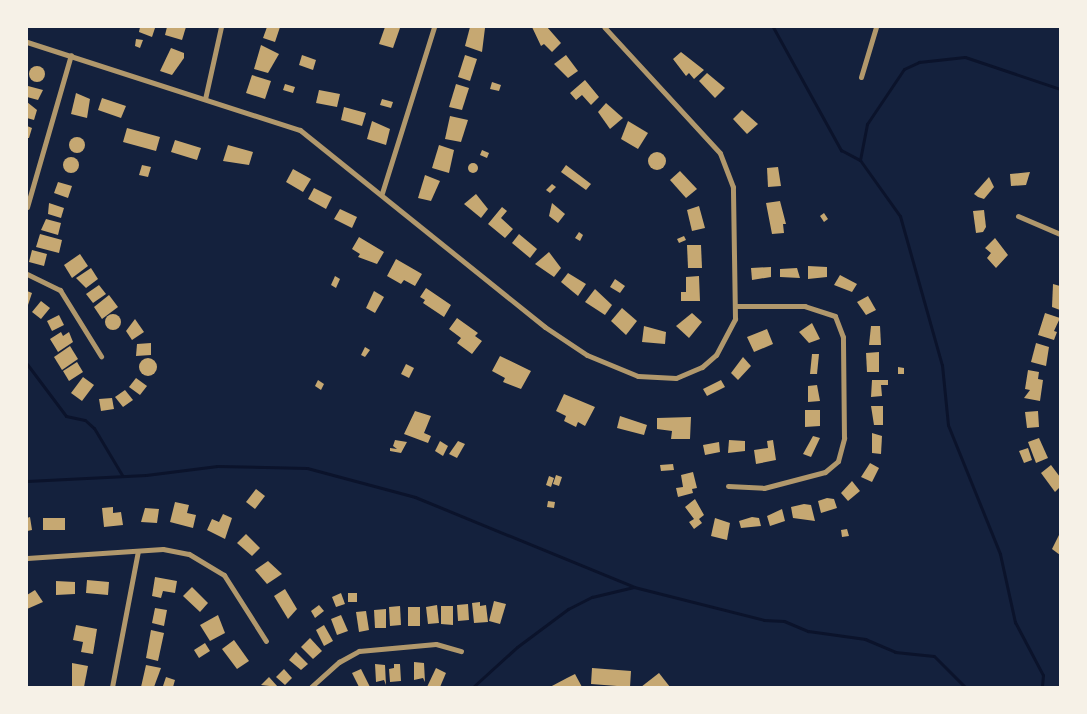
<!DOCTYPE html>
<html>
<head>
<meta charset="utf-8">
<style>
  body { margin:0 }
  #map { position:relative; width:1087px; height:714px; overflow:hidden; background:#14213d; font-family:"Libre Baskerville",serif }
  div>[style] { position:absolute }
  .stream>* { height:3px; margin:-1.5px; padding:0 1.5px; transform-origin:1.5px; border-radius:1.5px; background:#0b132b }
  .building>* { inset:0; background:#c6a872 }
  .round { border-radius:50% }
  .minor>* { height:5px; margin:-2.5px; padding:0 2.5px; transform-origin:2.5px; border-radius:2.5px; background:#b1986c }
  span { translate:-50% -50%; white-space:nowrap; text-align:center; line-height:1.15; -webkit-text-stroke:6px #f6f1e7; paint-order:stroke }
  .frame { position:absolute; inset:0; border:28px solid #f6f1e7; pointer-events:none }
</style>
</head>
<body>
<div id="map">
  <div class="stream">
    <i style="left:773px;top:27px;width:141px;rotate:61.1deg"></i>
    <i style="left:841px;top:150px;width:21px;rotate:28deg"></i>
    <i style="left:860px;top:160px;width:69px;rotate:54.5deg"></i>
    <i style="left:900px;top:216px;width:155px;rotate:74.3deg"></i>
    <i style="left:942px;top:365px;width:60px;rotate:84.3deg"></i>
    <i style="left:948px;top:425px;width:139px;rotate:68deg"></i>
    <i style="left:1000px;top:554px;width:70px;rotate:77.6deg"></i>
    <i style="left:1015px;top:622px;width:60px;rotate:62.2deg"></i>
    <i style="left:1043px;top:675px;width:12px;rotate:95deg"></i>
    <i style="left:860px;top:160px;width:37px;rotate:-79deg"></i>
    <i style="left:867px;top:124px;width:66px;rotate:-56.1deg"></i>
    <i style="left:904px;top:69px;width:17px;rotate:-25deg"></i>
    <i style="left:919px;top:62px;width:46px;rotate:-6.2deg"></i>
    <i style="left:965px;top:57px;width:100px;rotate:18.6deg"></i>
    <i style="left:27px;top:364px;width:65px;rotate:53.1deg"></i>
    <i style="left:66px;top:416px;width:19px;rotate:12deg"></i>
    <i style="left:85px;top:420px;width:12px;rotate:42deg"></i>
    <i style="left:94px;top:428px;width:55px;rotate:59.2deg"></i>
    <i style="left:27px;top:481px;width:119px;rotate:-2.9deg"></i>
    <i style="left:146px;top:475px;width:72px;rotate:-7.2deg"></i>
    <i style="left:217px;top:466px;width:90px;rotate:1.3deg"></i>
    <i style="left:307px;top:468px;width:112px;rotate:15deg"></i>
    <i style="left:415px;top:497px;width:237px;rotate:22.3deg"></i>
    <i style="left:473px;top:687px;width:59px;rotate:-42.3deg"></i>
    <i style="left:517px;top:647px;width:64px;rotate:-36.7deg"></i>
    <i style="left:568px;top:609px;width:27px;rotate:-27deg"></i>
    <i style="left:592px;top:597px;width:43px;rotate:-13.4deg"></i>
    <i style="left:634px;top:587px;width:134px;rotate:14.2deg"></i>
    <i style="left:764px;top:620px;width:20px;rotate:3deg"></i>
    <i style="left:784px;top:621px;width:26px;rotate:23deg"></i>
    <i style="left:808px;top:631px;width:58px;rotate:8deg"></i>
    <i style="left:865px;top:639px;width:33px;rotate:23deg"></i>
    <i style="left:895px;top:652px;width:39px;rotate:6deg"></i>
    <i style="left:934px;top:656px;width:44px;rotate:45deg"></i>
  </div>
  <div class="building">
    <i style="clip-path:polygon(140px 27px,155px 28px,152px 37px,139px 32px)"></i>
    <i style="clip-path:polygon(167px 27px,186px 27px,182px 40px,165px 35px)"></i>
    <i style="clip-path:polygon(267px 27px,280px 27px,275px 42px,263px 38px)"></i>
    <i style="clip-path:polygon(385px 27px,400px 28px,393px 48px,379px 44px)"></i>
    <i style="clip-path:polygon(470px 27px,485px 28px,482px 52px,465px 46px)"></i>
    <i style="clip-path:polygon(532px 27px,547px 27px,561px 43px,552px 52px,544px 44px,541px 46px)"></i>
    <i style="clip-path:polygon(136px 39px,143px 40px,140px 48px,135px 46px)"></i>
    <i style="clip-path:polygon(261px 45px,279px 54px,268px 73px,254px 69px)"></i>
    <i style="clip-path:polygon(171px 48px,184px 53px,184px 58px,172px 75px,160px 71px)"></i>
    <i style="clip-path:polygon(681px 52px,704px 70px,694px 79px,689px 73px,686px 76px,673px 59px)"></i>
    <i style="clip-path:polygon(302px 55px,316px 60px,313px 70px,299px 65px)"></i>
    <i style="clip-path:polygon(465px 55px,477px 59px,470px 81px,458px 77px)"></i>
    <i style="clip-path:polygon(566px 55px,578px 71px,568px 78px,554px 64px)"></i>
    <i class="round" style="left:29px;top:66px;width:16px;height:16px"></i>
    <i style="clip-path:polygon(707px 73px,725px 88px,715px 98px,699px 81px)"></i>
    <i style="clip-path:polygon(252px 75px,271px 81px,265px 99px,246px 93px)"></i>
    <i style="clip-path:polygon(585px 80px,599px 97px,591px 105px,582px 95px,576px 100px,570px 93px)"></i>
    <i style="clip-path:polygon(492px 82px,501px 85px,499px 91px,490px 89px)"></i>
    <i style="clip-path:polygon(285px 84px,295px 87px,293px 93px,283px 90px)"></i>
    <i style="clip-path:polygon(456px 84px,469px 88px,462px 110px,449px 107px)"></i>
    <i style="clip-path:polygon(28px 86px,43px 90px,38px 100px,27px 97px)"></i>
    <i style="clip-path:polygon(319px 90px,340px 94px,337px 107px,316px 103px)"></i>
    <i style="clip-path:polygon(76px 93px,90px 99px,87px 118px,71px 114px)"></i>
    <i style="clip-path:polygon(102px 98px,126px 106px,121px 118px,98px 110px)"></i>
    <i style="clip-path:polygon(382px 99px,393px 102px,391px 108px,380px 105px)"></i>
    <i style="clip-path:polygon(27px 102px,37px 110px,34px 120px,27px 118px)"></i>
    <i style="clip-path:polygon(606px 103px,623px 118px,610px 129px,598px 112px)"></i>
    <i style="clip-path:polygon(344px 107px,366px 113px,362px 126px,341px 120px)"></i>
    <i style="clip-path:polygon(742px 110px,758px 124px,747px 134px,733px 119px)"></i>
    <i style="clip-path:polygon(450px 116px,468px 120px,461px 142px,445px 139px)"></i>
    <i style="clip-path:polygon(372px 121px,390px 129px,386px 145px,367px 139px)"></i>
    <i style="clip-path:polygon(628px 121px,648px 133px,638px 149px,621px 139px)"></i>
    <i style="clip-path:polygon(27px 126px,32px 128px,29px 138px,27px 138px)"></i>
    <i style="clip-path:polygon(127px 128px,160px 137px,156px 151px,123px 142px)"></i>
    <i class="round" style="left:69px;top:137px;width:16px;height:16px"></i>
    <i style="clip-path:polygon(175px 140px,201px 148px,197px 160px,171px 152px)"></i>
    <i style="clip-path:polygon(228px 145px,253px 152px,249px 165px,223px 161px)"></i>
    <i style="clip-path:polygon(439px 145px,454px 150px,449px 173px,432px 168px)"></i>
    <i style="clip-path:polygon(482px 150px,489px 153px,487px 158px,480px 155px)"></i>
    <i class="round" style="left:648px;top:152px;width:18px;height:18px"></i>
    <i class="round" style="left:63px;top:157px;width:16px;height:16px"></i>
    <i class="round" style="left:468px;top:163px;width:10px;height:10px"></i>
    <i style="clip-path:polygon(142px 165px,151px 167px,148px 177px,139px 175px)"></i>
    <i style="clip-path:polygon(566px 165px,591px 184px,586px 190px,561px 172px)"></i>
    <i style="clip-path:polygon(778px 167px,781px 186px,768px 187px,767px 168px)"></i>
    <i style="clip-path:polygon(293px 169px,311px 179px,303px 192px,286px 182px)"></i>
    <i style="clip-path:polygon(680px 171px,697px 189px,686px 198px,670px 180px)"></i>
    <i style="clip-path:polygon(1030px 172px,1026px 185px,1011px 186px,1010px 174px)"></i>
    <i style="clip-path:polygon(425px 175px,440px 181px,431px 201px,418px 198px)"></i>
    <i style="clip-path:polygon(989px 177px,994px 187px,984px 199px,978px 197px,974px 194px)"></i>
    <i style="clip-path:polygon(58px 182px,72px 186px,68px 198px,54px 193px)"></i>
    <i style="clip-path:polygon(552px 184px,556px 187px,550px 193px,546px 190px)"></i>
    <i style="clip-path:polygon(314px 188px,332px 197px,326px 209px,308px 199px)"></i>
    <i style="clip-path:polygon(476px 194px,488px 209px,481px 218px,464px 204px)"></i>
    <i style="clip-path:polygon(780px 201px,786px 224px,783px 224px,784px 233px,772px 234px,766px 203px)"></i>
    <i style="clip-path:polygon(49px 203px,64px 208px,61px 218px,48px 214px)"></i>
    <i style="clip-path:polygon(552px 203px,565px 214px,558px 223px,549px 216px)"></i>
    <i style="clip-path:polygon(699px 206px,705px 228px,692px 231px,687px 210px)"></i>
    <i style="clip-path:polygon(502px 207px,507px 211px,501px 218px,513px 229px,505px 238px,488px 224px)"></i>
    <i style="clip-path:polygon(340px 209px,357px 217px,352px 228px,334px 219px)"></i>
    <i style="clip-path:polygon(984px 210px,986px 227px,983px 232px,976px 233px,973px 211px)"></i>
    <i style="clip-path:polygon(824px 213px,828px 219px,824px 222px,820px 216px)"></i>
    <i style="clip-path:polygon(46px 219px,61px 223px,58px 235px,41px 230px)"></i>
    <i style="clip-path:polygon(579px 232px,583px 235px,580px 241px,575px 238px)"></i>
    <i style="clip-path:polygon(40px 234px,62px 240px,59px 253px,36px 247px)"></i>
    <i style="clip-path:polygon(519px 234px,537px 249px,530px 258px,512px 243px)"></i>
    <i style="clip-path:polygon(684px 236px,686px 240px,679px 243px,677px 239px)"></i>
    <i style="clip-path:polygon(359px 237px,384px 252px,377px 264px,358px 257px,360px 254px,352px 249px)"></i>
    <i style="clip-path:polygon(995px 238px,1008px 255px,996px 268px,987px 258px,991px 253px,985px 248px)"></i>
    <i style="clip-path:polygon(687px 245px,701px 245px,702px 268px,688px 268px)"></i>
    <i style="clip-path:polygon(32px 250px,47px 254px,44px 266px,29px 262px)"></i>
    <i style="clip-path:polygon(549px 252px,561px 268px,554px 277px,535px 264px)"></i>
    <i style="clip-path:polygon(80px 254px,88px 266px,72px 278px,64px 265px)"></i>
    <i style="clip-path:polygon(396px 259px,422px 274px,415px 286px,404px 280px,401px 284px,387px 276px)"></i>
    <i style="clip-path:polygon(808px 266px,827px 267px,827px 277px,808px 279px)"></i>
    <i style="clip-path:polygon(771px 267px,771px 277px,752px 280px,751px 268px)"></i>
    <i style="clip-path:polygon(91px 268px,98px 279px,86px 288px,76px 278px)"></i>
    <i style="clip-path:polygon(797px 268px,800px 278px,780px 277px,780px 269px)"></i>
    <i style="clip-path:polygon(568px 273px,586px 284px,578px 296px,561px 282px)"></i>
    <i style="clip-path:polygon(840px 275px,857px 284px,852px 292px,834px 285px)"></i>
    <i style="clip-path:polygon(335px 276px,340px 279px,336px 288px,331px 285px)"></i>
    <i style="clip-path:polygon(699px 276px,700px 301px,681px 301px,681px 292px,686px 292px,686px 277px)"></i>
    <i style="clip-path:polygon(615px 279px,625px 286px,620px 293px,610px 287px)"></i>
    <i style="clip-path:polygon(1053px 284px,1060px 286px,1060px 310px,1052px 307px)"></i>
    <i style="clip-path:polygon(99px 285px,106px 294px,93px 303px,86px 294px)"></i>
    <i style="clip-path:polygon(426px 288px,451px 305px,444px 317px,423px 303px,425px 300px,420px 297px)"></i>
    <i style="clip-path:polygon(595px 289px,612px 305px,605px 315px,585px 302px)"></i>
    <i style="clip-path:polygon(27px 291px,32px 293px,27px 308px)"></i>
    <i style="clip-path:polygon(374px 291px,384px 297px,375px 313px,366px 308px)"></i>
    <i style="clip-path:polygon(109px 295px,118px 307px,102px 319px,94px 307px)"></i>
    <i style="clip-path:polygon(868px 296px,876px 310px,866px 315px,857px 302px)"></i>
    <i style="clip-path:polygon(41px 301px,50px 308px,41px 319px,32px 312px)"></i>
    <i style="clip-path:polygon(622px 308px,637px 321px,626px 335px,611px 321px)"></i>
    <i style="clip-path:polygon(692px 313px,702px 322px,689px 338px,676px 326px)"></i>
    <i style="clip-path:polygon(1045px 313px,1060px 318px,1054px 331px,1057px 332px,1054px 340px,1038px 335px)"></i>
    <i class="round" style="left:105px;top:314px;width:16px;height:16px"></i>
    <i style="clip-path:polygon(59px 315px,64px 325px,52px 331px,47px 321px)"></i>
    <i style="clip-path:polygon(457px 318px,478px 333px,475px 336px,482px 341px,472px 354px,457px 343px,461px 338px,449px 329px)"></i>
    <i style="clip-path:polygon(135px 319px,144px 332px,132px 340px,126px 331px)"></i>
    <i style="clip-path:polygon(812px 323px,820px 339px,809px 343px,799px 332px)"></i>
    <i style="clip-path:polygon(644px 326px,666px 332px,665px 344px,642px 342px)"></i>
    <i style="clip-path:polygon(871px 326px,880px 326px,881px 345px,869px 345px)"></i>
    <i style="clip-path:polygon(767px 329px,773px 344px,754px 352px,747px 337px)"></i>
    <i style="clip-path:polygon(61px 332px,63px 336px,69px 332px,73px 342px,58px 352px,50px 339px)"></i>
    <i style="clip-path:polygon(151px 343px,151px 355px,136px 356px,137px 344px)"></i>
    <i style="clip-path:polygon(1036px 343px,1049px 347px,1046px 366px,1031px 362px)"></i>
    <i style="clip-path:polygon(70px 346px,78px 359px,62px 370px,54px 357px)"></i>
    <i style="clip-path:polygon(365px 347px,370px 350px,365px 357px,361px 355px)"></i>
    <i style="clip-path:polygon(879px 352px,879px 372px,867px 372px,866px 353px)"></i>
    <i style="clip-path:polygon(812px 354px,819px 354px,817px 374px,810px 374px)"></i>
    <i style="clip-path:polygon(500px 356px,531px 371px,521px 389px,503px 382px,505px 378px,492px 371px)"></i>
    <i style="clip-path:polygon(743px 357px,751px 366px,738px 380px,731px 373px)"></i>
    <i class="round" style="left:139px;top:358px;width:18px;height:18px"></i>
    <i style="clip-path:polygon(77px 362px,83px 372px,69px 381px,63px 371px)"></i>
    <i style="clip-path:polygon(406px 364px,414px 368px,409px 378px,401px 374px)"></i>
    <i style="clip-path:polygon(898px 367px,904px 368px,904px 374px,898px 374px)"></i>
    <i style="clip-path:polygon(1028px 370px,1039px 372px,1038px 379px,1043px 380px,1040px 401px,1024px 398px,1030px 390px,1025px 389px)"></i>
    <i style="clip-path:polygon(83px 377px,94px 385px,82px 401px,71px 393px)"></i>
    <i style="clip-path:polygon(136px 378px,147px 386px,140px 395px,129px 387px)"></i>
    <i style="clip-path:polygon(318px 380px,324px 384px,321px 390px,315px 386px)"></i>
    <i style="clip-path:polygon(721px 380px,725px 387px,707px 396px,703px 389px)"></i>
    <i style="clip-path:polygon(872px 380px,888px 380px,888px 385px,881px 385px,882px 396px,871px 397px)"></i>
    <i style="clip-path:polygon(817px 385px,820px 401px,808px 402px,808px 386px)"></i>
    <i style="clip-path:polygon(125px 390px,133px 400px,123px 407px,115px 397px)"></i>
    <i style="clip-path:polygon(564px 394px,595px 407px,585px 426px,578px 422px,576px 427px,564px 421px,566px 416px,556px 411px)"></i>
    <i style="clip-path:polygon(112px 398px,114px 409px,101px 411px,99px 399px)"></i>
    <i style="clip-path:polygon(871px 406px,883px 406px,883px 425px,874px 425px)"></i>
    <i style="clip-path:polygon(805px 410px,820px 410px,820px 426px,805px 427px)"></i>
    <i style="clip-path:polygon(415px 411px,431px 416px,424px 433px,431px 436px,428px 443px,404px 434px)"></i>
    <i style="clip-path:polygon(1038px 411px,1039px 427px,1027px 428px,1025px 412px)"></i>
    <i style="clip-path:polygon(620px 416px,647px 425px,644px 435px,617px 428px)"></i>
    <i style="clip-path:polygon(691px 417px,690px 439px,671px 439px,672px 431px,657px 429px,657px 418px)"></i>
    <i style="clip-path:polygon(872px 433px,882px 436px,881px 454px,872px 453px)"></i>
    <i style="clip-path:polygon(813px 436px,820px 438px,811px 457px,803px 454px)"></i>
    <i style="clip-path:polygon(1039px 438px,1048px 458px,1036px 463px,1028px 442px)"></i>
    <i style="clip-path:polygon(395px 440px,407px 442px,401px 453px,390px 451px,390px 448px,397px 449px,393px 446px)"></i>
    <i style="clip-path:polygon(729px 440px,745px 441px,745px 451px,728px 453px)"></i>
    <i style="clip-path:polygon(773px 440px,776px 460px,756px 464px,754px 450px,768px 448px,767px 441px)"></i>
    <i style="clip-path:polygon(440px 441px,448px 446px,443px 456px,435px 451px)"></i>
    <i style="clip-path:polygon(458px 441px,465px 444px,457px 458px,449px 454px)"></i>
    <i style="clip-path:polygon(719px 442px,720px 452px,705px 455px,703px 445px)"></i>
    <i style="clip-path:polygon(1028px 448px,1032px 460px,1024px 463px,1019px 451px)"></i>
    <i style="clip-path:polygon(870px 463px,879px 468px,872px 482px,861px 477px)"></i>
    <i style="clip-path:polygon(673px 464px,674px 470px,661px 471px,660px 465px)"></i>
    <i style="clip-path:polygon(1051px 465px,1060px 477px,1060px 487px,1055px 492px,1041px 473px)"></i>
    <i style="clip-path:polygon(693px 472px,697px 488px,692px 489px,693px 493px,678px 497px,676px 488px,683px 487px,681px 475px)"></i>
    <i style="clip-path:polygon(556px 475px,562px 477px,559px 486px,553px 484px)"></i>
    <i style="clip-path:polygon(549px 476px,554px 478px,551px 487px,546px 485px)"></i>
    <i style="clip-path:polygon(852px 481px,860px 491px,848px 501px,841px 493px)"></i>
    <i style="clip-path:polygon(256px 489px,265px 496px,255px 509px,246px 502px)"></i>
    <i style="clip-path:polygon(827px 498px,834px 499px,837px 508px,821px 513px,818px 501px)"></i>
    <i style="clip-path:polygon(695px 499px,704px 515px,699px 519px,702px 523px,694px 529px,689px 522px,694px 519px,685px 507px)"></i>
    <i style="clip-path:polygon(548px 501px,555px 502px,554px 508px,547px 507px)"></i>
    <i style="clip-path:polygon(175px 502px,189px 505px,187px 513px,196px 515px,193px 528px,170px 522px)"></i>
    <i style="clip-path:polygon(804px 504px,811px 505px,815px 521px,793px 518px,791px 507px)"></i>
    <i style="clip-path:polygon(113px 507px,113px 513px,121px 512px,123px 525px,104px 527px,102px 508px)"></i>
    <i style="clip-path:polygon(145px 508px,159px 509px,157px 523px,141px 522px)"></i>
    <i style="clip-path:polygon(782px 509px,785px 521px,770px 526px,767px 516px)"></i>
    <i style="clip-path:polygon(223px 514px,232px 518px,225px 539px,207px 530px,212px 519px,219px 522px)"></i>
    <i style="clip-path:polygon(30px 517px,32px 530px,27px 531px,27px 518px)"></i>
    <i style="clip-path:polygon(752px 517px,759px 518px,761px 526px,741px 528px,739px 521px)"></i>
    <i style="clip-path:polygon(43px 518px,65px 518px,65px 530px,43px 530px)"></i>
    <i style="clip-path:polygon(715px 518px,730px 523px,727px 540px,711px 536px)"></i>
    <i style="clip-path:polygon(847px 529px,849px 536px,842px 537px,841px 530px)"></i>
    <i style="clip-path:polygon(1060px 533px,1060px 555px,1052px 549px)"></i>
    <i style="clip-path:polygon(246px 534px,260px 548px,252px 556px,237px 543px)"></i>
    <i style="clip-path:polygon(268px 561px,282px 574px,267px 584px,255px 570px)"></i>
    <i style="clip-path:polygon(155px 577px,177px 581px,175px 593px,163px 591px,161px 598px,152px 596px)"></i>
    <i style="clip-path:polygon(87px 580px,109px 582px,108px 595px,86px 593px)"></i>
    <i style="clip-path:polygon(56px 581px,75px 582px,75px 594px,56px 595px)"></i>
    <i style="clip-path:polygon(192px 587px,208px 603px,200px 612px,183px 596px)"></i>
    <i style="clip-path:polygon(285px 589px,297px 609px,288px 619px,274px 596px)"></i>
    <i style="clip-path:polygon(35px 590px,43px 602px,27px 609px,27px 595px)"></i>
    <i style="clip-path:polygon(341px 593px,345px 604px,336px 607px,332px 597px)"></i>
    <i style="clip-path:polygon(348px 593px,357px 593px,357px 602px,348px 602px)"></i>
    <i style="clip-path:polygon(494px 601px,506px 604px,500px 624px,489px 621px)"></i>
    <i style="clip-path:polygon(480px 602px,480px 606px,486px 605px,488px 622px,474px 623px,472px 603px)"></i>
    <i style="clip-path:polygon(468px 604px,469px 620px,458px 621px,457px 605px)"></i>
    <i style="clip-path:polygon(319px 605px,324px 611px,315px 618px,311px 611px)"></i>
    <i style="clip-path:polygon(437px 605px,439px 623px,428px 624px,426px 607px)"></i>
    <i style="clip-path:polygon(400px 606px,401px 625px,390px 626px,389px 607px)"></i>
    <i style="clip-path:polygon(441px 606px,453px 606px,453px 625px,441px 624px)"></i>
    <i style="clip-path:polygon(408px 607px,420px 607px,420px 626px,408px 626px)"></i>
    <i style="clip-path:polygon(155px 608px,167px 610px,164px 626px,152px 623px)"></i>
    <i style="clip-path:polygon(386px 609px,386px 628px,375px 628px,374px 610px)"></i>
    <i style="clip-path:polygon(366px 611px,369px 630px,359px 632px,356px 612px)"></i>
    <i style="clip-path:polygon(218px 615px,225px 633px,210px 641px,200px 625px)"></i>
    <i style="clip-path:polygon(341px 615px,348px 631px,337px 635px,331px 619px)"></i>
    <i style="clip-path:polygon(76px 625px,97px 629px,93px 654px,81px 652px,83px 642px,73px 640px)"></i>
    <i style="clip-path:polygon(324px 625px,333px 641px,324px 646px,316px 630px)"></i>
    <i style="clip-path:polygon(151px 630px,164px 633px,158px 661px,146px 658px)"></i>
    <i style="clip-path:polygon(310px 638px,322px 651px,313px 659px,301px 647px)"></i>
    <i style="clip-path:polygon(234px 640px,249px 661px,237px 669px,222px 649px)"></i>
    <i style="clip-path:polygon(205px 643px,210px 651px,199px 658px,194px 650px)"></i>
    <i style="clip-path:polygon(296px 652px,308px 664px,301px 670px,289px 660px)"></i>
    <i style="clip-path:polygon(414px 662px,424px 663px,425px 682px,423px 678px,414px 680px)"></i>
    <i style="clip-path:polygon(72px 663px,88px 666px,84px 687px,72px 687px)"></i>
    <i style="clip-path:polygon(375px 664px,385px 665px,386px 685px,384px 680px,376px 682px)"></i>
    <i style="clip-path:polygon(394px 664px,400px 664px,401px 681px,390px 682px,389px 669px,394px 668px)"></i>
    <i style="clip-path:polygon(146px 665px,161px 668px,154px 687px,141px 687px)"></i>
    <i style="clip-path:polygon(436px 668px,446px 673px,440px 687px,427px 687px)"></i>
    <i style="clip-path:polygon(592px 668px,631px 671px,630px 687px,591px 684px)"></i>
    <i style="clip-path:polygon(284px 669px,292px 678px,285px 685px,276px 677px)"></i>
    <i style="clip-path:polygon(361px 669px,370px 687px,359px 687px,352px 673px)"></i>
    <i style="clip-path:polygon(659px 673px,670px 687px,641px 687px)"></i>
    <i style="clip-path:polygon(575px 674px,582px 687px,550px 687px,567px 678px)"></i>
    <i style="clip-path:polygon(166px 677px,175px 680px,173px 687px,163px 686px)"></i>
    <i style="clip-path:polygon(269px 677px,278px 687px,261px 685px)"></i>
  </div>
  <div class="minor">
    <i style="left:27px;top:42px;width:287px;rotate:17.9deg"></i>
    <i style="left:300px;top:130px;width:314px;rotate:38.8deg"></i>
    <i style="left:545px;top:327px;width:50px;rotate:33.7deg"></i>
    <i style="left:587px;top:355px;width:55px;rotate:22.4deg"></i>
    <i style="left:638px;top:376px;width:38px;rotate:3deg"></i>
    <i style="left:676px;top:378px;width:28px;rotate:-23deg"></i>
    <i style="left:702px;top:367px;width:18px;rotate:-41deg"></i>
    <i style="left:716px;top:355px;width:41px;rotate:-62.2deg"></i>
    <i style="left:735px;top:319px;width:132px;rotate:-90.9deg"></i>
    <i style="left:733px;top:187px;width:36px;rotate:-111deg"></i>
    <i style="left:720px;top:153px;width:171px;rotate:-132.6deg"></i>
    <i style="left:861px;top:77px;width:52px;rotate:-73.3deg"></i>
    <i style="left:205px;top:99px;width:74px;rotate:-77.5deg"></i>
    <i style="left:382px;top:193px;width:174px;rotate:-72.6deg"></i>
    <i style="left:27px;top:207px;width:158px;rotate:-73.9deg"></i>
    <i style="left:1018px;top:216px;width:46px;rotate:23.2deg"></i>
    <i style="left:27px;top:274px;width:37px;rotate:26deg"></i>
    <i style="left:60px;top:290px;width:78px;rotate:58.2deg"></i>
    <i style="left:728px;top:486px;width:36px;rotate:3deg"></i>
    <i style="left:764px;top:488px;width:63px;rotate:-14.7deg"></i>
    <i style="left:825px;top:472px;width:17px;rotate:-40deg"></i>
    <i style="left:838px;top:461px;width:24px;rotate:-75deg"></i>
    <i style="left:844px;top:438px;width:101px;rotate:-90.6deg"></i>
    <i style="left:843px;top:337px;width:22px;rotate:-111deg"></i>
    <i style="left:835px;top:316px;width:32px;rotate:-162deg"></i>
    <i style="left:805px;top:306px;width:69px;rotate:180deg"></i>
    <i style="left:27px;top:558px;width:136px;rotate:-3.8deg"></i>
    <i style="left:163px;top:549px;width:26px;rotate:11deg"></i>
    <i style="left:189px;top:554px;width:41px;rotate:31deg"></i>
    <i style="left:224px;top:575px;width:78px;rotate:57.5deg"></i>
    <i style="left:112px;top:687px;width:138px;rotate:-79.2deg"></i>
    <i style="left:311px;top:687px;width:38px;rotate:-42deg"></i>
    <i style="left:339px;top:662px;width:23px;rotate:-29deg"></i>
    <i style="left:359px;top:651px;width:77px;rotate:-5.2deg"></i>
    <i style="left:436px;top:644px;width:26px;rotate:16deg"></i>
  </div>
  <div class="frame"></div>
</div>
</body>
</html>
